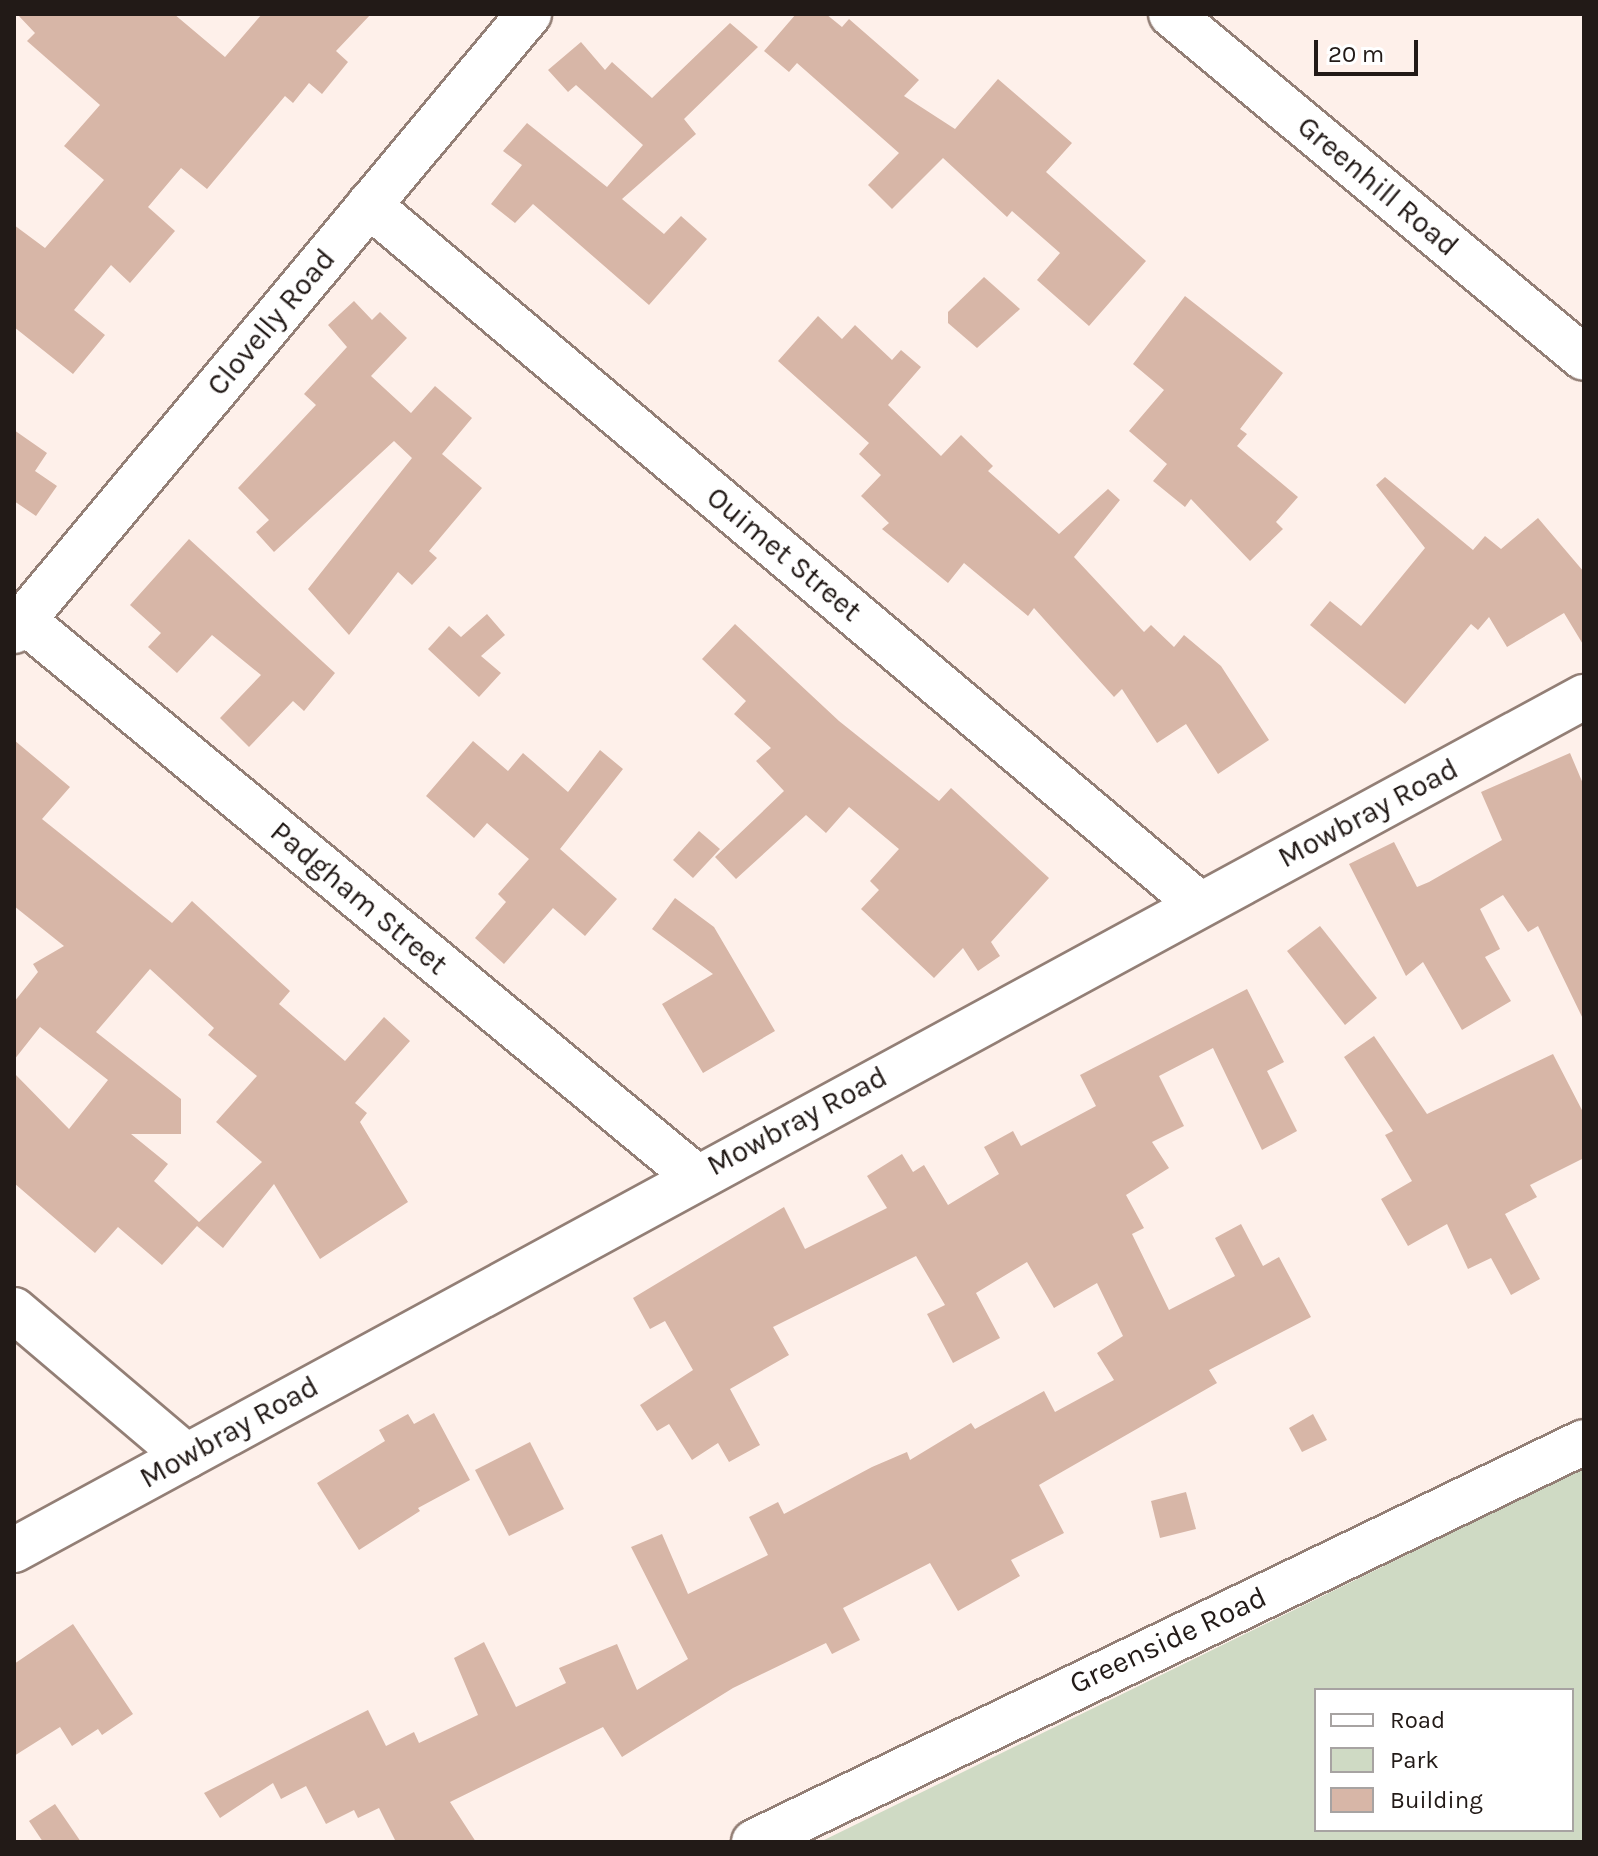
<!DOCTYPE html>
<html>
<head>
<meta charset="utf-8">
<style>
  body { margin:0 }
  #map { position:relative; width:1598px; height:1856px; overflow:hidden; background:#fef0ea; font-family:Karla,sans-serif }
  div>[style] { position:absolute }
  .green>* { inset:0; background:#cfdac4 }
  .building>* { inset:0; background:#d7b6a7 }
  .roads { filter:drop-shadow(2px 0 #937f76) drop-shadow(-2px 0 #937f76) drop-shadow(0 2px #937f76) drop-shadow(0 -2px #937f76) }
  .minor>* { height:44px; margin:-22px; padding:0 22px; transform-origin:22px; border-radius:22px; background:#fff }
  span { translate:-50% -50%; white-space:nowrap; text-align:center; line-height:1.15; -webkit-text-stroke:6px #fff; paint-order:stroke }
  .street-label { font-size:30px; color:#221a17 }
  .frame { position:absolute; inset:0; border:16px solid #221a17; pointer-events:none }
  .legend { position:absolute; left:1314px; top:1688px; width:260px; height:144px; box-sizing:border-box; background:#fff; border:2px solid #a7a3a2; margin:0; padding:10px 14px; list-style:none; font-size:24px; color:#221a17 }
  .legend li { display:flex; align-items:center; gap:16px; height:40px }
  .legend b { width:40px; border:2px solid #a7a3a2 }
  .scale { position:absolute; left:1314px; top:40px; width:104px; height:36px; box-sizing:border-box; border:4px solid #221a17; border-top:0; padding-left:10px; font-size:24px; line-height:28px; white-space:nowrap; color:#221a17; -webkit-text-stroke:6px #fff; paint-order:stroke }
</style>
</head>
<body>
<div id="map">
  <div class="green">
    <i style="clip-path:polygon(evenodd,1584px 1468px,1584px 1842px,820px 1842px,1584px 1468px,1316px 1690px,1572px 1690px,1572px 1830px,1316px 1830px,1316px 1690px)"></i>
  </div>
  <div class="building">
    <i style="clip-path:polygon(17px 14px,174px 14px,225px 57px,262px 14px,371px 14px,336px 51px,348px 62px,322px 94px,309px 83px,293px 103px,285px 96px,207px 189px,181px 168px,148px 207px,175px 231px,130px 283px,111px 265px,74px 310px,105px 335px,73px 374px,14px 327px,14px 225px,45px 248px,104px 180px,64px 146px,100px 105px,27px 41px,35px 33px)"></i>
    <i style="clip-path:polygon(796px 14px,826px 14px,842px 27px,849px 19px,919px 80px,904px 96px,955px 129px,998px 79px,1072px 143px,1046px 172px,1146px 261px,1089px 326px,1037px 280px,1060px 253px,1012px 211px,1007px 217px,943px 158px,892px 209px,868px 185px,899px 153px,797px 63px,789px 72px,764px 51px)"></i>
    <i style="clip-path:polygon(730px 23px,758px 47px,684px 119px,696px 134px,622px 199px,664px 234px,681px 216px,707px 239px,649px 305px,533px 204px,515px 223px,491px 204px,522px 165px,503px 151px,527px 123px,607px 187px,643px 145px,576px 85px,568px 92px,548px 70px,581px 42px,605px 70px,612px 62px,652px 98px)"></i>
    <i style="clip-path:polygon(984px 277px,1020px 309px,977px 348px,948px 323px,948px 312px)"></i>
    <i style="clip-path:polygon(1185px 296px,1283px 373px,1240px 429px,1247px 434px,1237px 446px,1298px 497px,1276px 522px,1283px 529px,1250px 561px,1191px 499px,1185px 507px,1153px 481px,1167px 464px,1129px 431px,1164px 390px,1133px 364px)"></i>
    <i style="clip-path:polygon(354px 301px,372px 320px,380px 312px,407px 338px,371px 376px,411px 413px,435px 386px,472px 418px,442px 454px,482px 488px,429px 551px,437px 558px,412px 585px,398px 572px,349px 635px,308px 589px,412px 458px,394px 441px,274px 552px,256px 532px,269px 520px,238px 488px,316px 405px,304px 394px,347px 347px,328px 325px)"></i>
    <i style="clip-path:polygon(818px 316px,842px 339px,855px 325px,892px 360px,901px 350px,921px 367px,888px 405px,941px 456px,961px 435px,993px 466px,988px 471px,1059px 534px,1108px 489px,1120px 500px,1074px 557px,1144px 632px,1151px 625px,1174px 647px,1184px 635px,1221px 666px,1269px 740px,1218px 774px,1186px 724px,1157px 743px,1122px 689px,1114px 697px,1034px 608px,1028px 616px,964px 563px,948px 583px,882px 529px,889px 523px,861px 496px,881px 475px,859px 454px,869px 443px,778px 361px)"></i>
    <i style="clip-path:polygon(14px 430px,47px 453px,35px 471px,57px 486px,36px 516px,14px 501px)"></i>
    <i style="clip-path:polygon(1385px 477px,1473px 550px,1485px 536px,1501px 549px,1538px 518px,1584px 572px,1584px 646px,1564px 613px,1507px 647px,1489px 617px,1478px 630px,1471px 624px,1405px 704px,1310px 625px,1330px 601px,1361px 626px,1425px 548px,1376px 485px)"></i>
    <i style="clip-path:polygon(189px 539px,335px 673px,304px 711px,293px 701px,249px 747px,220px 718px,261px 675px,212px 635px,177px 673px,148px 647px,161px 633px,130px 605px)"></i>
    <i style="clip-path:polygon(487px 614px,505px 635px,481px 656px,501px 673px,479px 697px,428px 649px,449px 626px,461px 637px)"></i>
    <i style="clip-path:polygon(735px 624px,839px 721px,939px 801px,951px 788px,1049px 878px,991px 942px,1000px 956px,978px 971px,963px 948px,934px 978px,861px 909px,879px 890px,870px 881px,899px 849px,849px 807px,826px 833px,806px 815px,736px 879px,715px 857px,784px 791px,756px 761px,771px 748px,734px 714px,746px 701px,702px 659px)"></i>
    <i style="clip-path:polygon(evenodd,14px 740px,70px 787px,42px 819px,172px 923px,192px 901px,290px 991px,279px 1004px,345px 1061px,384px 1017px,410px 1041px,355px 1103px,367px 1113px,360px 1122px,408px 1202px,320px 1259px,274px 1184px,223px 1248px,197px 1226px,162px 1265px,118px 1227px,95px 1253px,14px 1183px,14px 1073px,69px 1129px,108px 1080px,40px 1027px,14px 1060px,14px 1002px,38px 972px,33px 964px,64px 946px,14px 906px,14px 740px,150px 969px,214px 1028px,208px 1035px,257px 1076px,216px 1122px,262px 1162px,199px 1222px,154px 1181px,168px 1164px,131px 1134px,181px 1134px,181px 1099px,96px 1032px,150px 969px)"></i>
    <i style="clip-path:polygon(473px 741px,508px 771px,523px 753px,568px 792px,600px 750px,623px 769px,560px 849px,617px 899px,585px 936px,553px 908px,504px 964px,475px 938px,506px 902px,498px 894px,529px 859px,487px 823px,474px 838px,426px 796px)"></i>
    <i style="clip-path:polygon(1570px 753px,1584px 786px,1584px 1021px,1538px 926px,1528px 932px,1503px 895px,1480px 909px,1500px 949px,1485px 957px,1511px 1001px,1462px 1030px,1423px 962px,1406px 976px,1349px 864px,1394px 842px,1417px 887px,1429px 882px,1502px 840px,1481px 792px)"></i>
    <i style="clip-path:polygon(699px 831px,720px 849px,693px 878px,673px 860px)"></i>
    <i style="clip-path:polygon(675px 898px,714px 927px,775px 1031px,703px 1073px,662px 1004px,713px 974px,652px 929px)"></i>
    <i style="clip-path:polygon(1320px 926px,1377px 998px,1345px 1025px,1287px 951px)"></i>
    <i style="clip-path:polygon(1247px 989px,1284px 1062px,1267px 1071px,1297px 1131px,1262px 1150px,1213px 1048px,1159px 1076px,1184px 1126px,1152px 1142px,1169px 1168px,1126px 1195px,1144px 1228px,1132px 1234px,1169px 1310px,1235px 1276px,1215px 1238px,1241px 1224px,1263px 1266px,1279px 1257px,1311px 1317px,1209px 1370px,1217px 1383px,1039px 1485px,1064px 1533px,1011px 1560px,1020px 1576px,958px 1611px,930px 1563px,843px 1608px,860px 1640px,832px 1654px,826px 1643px,733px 1688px,622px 1757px,603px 1727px,450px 1802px,476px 1842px,396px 1842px,379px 1808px,358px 1818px,354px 1810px,326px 1824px,306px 1786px,281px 1799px,273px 1783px,220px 1818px,204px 1793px,368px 1710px,386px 1746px,414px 1732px,419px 1743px,478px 1715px,454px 1658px,484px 1642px,516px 1707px,566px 1683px,559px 1668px,617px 1644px,637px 1690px,688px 1659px,631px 1547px,662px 1534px,688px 1594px,768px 1555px,749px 1517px,778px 1502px,784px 1514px,872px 1467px,907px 1452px,910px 1460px,971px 1423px,975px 1429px,1044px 1391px,1055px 1412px,1114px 1380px,1097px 1353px,1123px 1336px,1097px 1283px,1054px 1308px,1027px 1262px,976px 1293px,1000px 1338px,953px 1363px,927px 1314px,945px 1305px,916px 1256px,773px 1327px,789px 1355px,730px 1389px,760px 1445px,729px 1462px,718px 1443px,692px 1460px,669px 1424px,657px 1431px,640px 1405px,693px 1370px,665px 1321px,650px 1329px,633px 1298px,784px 1207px,805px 1249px,887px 1208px,867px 1176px,902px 1154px,913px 1172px,924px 1165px,948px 1205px,999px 1174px,984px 1147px,1013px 1131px,1021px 1146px,1096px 1106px,1080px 1075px)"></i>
    <i style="clip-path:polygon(1374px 1036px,1427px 1114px,1553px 1054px,1584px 1114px,1584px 1158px,1530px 1185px,1537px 1197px,1505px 1214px,1540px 1279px,1511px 1295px,1491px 1258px,1468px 1269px,1447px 1224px,1408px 1246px,1381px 1199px,1412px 1181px,1385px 1135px,1393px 1131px,1344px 1057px)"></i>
    <i style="clip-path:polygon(434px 1413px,470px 1480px,418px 1508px,420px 1511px,359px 1550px,317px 1483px,385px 1441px,379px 1430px,408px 1414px,414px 1424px)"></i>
    <i style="clip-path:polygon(1313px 1414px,1327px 1440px,1302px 1452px,1289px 1428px)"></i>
    <i style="clip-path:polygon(530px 1442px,564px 1509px,509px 1536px,475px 1470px)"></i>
    <i style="clip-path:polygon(1186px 1492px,1196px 1529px,1160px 1538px,1151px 1501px)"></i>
    <i style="clip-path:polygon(73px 1624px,133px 1714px,102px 1735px,98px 1729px,72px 1746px,60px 1727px,14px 1756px,14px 1664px)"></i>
    <i style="clip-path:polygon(55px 1804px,81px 1842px,43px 1842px,29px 1821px)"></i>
  </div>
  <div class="roads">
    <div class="minor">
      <i style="left:1171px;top:14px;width:537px;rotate:39.79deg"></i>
      <i style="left:369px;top:205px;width:1085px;rotate:40.1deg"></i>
      <i style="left:23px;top:620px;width:872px;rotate:39.6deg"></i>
      <i style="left:14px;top:631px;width:804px;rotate:-50.15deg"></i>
      <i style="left:14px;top:1310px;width:226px;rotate:40.3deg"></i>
      <i style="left:14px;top:1550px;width:1787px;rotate:-28.52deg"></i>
      <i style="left:754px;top:1842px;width:921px;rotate:-25.73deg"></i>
    </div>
  </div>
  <div class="street-label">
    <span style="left:1378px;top:186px;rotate:40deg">Greenhill Road</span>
    <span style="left:271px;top:322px;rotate:-50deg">Clovelly Road</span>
    <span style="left:784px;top:554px;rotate:40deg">Ouimet Street</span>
    <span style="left:1368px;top:813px;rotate:-28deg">Mowbray Road</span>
    <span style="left:359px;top:898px;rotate:40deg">Padgham Street</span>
    <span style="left:797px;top:1121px;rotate:-28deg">Mowbray Road</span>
    <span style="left:229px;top:1432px;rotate:-29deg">Mowbray Road</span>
    <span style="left:1168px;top:1640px;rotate:-25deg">Greenside Road</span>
  </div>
  <div class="frame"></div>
  <ul class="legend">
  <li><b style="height:10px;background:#fff"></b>Road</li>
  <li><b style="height:22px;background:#cfdac4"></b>Park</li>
  <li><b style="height:22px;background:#d7b6a7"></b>Building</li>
  </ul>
  <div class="scale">20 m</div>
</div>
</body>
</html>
